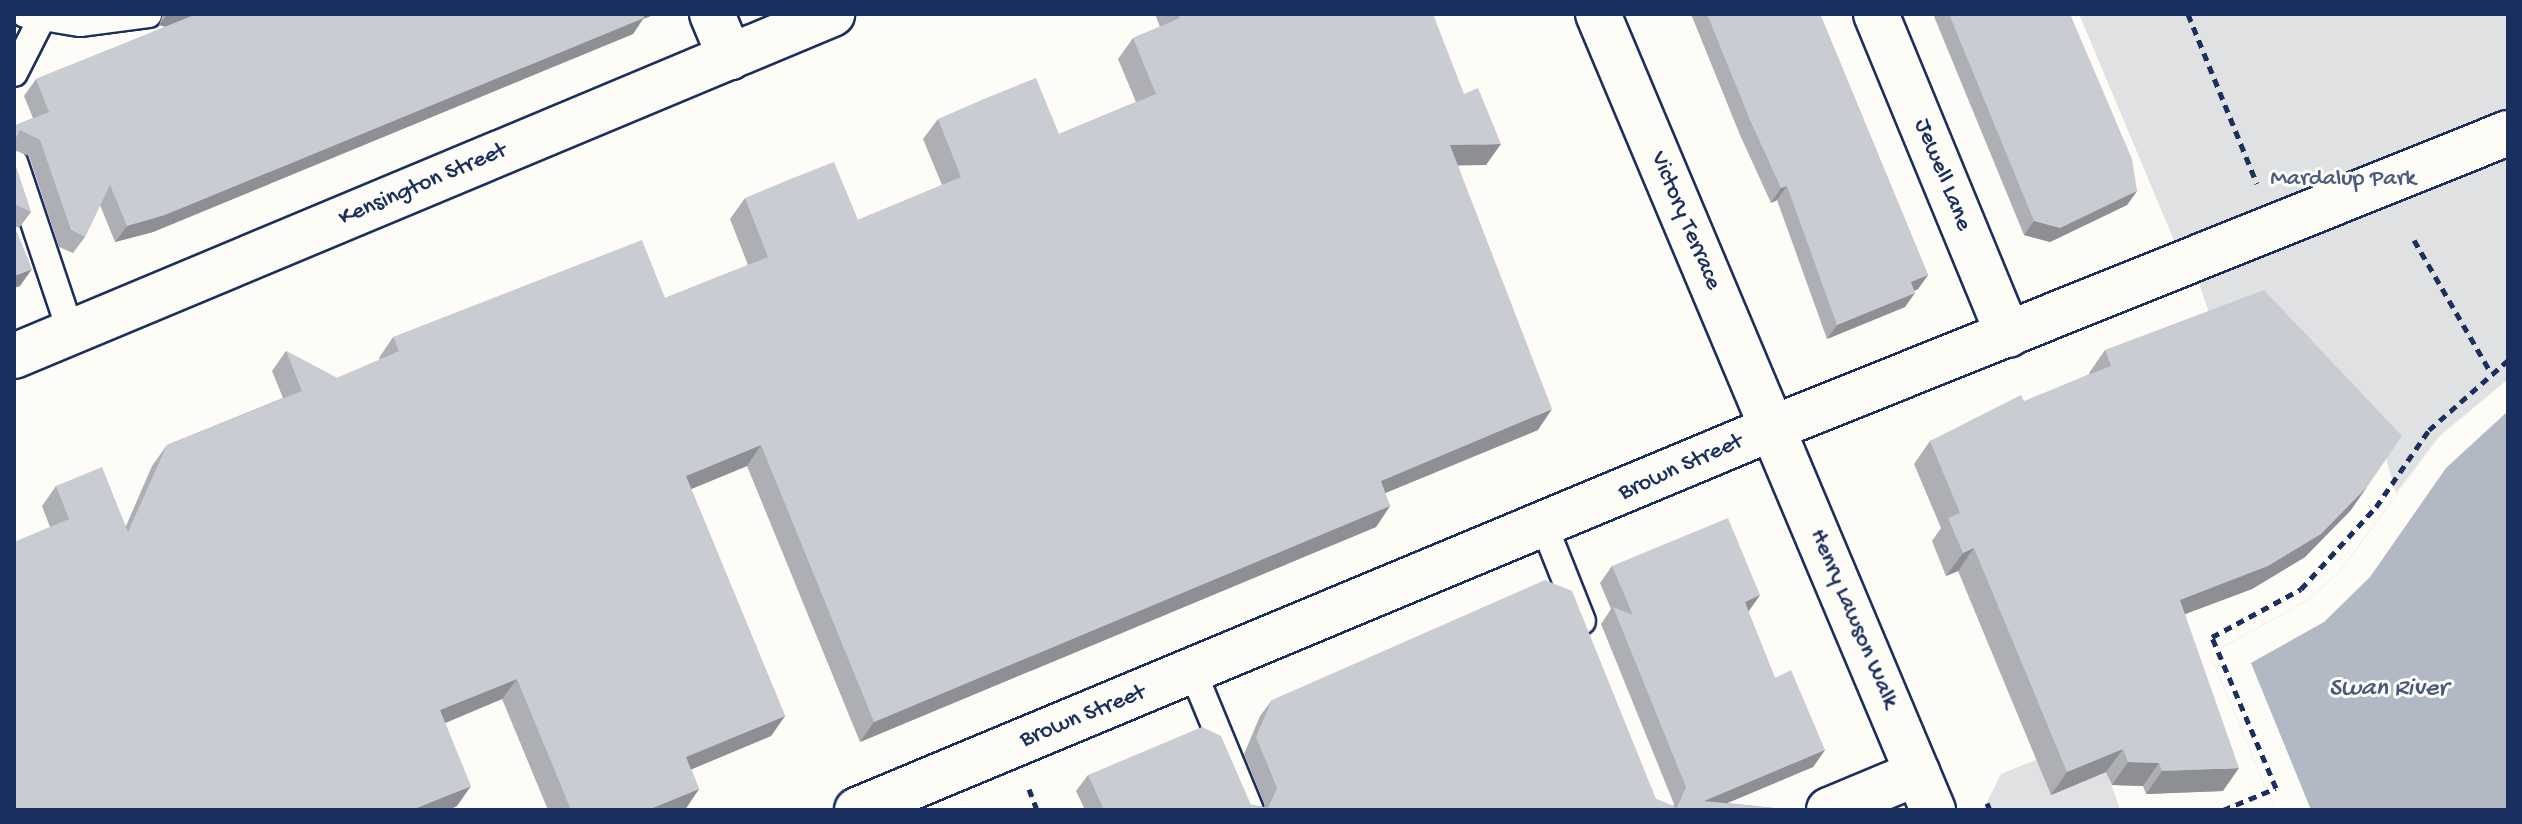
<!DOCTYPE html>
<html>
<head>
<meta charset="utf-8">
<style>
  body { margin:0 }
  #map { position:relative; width:2522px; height:824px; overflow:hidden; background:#fdfcf7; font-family:"Gochi Hand",sans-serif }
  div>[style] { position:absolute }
  .green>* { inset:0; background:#e0e1e3 }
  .water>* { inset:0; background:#b3b8c5 }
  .pier>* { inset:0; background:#fdfcf7 }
  .ferry>* { height:2px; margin-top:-1px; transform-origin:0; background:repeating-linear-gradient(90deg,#49587d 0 10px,transparent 0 18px) }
  .path>* { height:5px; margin-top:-2.5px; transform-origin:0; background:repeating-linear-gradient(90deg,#1b2f5e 0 8px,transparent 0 14px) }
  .roads { filter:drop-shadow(2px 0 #1b2f5e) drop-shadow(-2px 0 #1b2f5e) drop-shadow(0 2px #1b2f5e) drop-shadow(0 -2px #1b2f5e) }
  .service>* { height:26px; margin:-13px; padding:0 13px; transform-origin:13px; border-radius:13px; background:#fdfcf7 }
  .minor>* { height:44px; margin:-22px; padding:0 22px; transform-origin:22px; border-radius:22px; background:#fdfcf7 }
  .tertiary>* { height:44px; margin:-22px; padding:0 22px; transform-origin:22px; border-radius:22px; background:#fdfcf7 }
  .wall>* { inset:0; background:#adafb5 }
  .shaded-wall>* { inset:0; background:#8d8f94 }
  .building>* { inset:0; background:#c9ccd3 }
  span { translate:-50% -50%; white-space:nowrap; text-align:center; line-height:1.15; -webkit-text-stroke:6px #fdfcf7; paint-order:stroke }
  .street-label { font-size:24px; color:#1b2f5e }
  .park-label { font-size:24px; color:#4c5c7f }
  .water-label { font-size:26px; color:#49587d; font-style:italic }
  .frame { position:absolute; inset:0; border:16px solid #1b2f5e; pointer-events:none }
</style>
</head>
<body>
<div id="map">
  <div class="green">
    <i style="clip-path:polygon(2079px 14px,2508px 14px,2508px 379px,2439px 436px,2396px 493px,2386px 459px,2213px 325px,2191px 259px,2184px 264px)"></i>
    <i style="clip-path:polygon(2095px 736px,2120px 810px,1983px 810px,2001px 774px)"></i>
  </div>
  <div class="water">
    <i style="clip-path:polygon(2508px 379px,2508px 810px,2275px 810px,2210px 654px,2306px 601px,2340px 571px,2439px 437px)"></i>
  </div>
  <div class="pier">
    <i style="clip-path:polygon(2508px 379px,2508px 411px,2446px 468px,2370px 577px,2324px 622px,2251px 663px,2311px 810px,2275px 810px,2210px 654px,2306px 601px,2340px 571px,2439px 437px)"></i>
  </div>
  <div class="ferry">
    <i style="left:2506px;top:810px;width:3px;rotate:-45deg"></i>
  </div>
  <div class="path">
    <i style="left:2188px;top:14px;width:183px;rotate:67.9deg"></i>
    <i style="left:2414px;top:240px;width:154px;rotate:59.9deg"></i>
    <i style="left:1029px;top:789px;width:22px;rotate:69deg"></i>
    <i style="left:1987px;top:803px;width:8px;rotate:67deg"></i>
    <i style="left:2223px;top:810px;width:57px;rotate:-22.5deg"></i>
    <i style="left:2276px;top:788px;width:164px;rotate:-113deg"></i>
    <i style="left:2212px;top:637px;width:101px;rotate:-28.3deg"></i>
    <i style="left:2301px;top:589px;width:111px;rotate:-47.6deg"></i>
    <i style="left:2376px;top:507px;width:93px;rotate:-55.5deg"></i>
    <i style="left:2429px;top:430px;width:106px;rotate:-41.5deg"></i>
  </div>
  <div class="roads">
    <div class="service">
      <i style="left:25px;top:14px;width:56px;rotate:9.3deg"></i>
      <i style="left:80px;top:23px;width:69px;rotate:-7.5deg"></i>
      <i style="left:14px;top:73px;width:57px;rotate:-63deg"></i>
      <i style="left:14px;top:162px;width:179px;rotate:71.5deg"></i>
      <i style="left:1545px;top:528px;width:100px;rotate:68.3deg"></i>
      <i style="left:1193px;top:672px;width:149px;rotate:67.6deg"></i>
    </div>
    <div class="minor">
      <i style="left:712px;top:14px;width:47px;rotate:67.3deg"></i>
      <i style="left:1598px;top:14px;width:864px;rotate:67.18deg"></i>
      <i style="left:1876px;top:14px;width:347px;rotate:67.6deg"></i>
      <i style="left:1829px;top:810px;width:96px;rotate:-22.6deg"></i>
    </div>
    <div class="tertiary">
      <i style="left:14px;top:356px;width:887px;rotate:-22.69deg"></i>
      <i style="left:857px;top:810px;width:992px;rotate:-22.64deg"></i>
      <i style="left:1773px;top:428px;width:792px;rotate:-21.87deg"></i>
    </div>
  </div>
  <div class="wall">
    <i style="clip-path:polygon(163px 14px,656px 14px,643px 19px,633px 34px,153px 232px,115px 242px,100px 205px,85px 237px,73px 253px,59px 247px,29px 156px,14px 150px,14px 126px,33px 118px,24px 96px,36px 79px,166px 27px,159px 25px)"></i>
    <i style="clip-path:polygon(1155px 14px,1433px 14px,1486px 165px,1458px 165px,1538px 430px,1385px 493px,1390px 506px,1376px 527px,860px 742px,747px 466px,691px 489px,785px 716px,771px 736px,691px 769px,699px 789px,684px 810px,548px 810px,502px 699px,445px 723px,457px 806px,448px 810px,14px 810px,50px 527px,42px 506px,56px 486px,126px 526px,152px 466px,167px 445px,283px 398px,272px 371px,286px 351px,337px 378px,380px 360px,379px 358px,393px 337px,665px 298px,748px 265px,730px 219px,745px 198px,858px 220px,942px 185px,923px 139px,938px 119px,1059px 134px,1136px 102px,1118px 59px,1133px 38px,1160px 27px)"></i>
    <i style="clip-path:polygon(1691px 14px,1820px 14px,1928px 275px,1918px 289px,1914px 291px,1905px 307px,1827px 339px,1777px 200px,1771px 203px,1740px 135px)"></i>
    <i style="clip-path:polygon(1933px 14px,2070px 14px,2137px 191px,2127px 205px,2050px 242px,2024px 235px)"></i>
    <i style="clip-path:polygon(14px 161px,31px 212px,19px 228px,14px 226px,20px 286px,14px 288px)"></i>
    <i style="clip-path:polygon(2105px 350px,2351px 510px,2305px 557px,2252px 589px,2185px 614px,2223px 791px,2146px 794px,2143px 786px,2112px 785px,2106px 772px,2051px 795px,1958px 571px,1946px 576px,1932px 541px,1941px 528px,1914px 464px,1930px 441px,2090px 374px,2089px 373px)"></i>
    <i style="clip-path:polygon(1612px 566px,1760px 595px,1748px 612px,1775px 678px,1825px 750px,1813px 767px,1727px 803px,1795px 810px,1085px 810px,1076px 791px,1088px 775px,1264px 807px,1265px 805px,1244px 754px,1260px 716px,1272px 700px,1656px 799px,1673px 806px,1674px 804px,1601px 624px,1611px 609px,1600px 583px)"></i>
  </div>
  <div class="shaded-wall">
    <i style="clip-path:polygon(167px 14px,191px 14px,194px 15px,183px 32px,159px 25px)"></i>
    <i style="clip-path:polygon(636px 14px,656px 14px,643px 19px,633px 34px,153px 232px,115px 242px,127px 226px)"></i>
    <i style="clip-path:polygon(1501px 144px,1486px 165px,1435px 166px,1450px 145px)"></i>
    <i style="clip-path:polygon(1787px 186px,1777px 200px,1771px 203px,1781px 188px)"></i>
    <i style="clip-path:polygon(2137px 191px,2127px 205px,2050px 242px,2024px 235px,2034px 221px)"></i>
    <i style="clip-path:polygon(32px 269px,20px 286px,14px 288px,14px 276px)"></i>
    <i style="clip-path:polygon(1928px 275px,1918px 289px,1901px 297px,1911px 282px)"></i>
    <i style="clip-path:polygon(1915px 293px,1905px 307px,1827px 339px,1837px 325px)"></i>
    <i style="clip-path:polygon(1552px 409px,1538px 430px,1366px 501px,1381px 481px)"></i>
    <i style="clip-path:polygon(761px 445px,747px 466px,672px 497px,686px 476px)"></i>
    <i style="clip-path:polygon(2367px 487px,2351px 510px,2305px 557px,2252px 589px,2164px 622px,2180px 600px)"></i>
    <i style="clip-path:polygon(1390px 506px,1376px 527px,860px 742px,874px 722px)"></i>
    <i style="clip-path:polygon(1974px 548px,1958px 571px,1946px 576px,1963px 553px)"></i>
    <i style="clip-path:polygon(1760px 595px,1748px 612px,1745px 602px)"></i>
    <i style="clip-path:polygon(517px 679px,502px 699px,426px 731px,440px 710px)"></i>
    <i style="clip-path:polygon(785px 716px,771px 736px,671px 778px,686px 757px)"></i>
    <i style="clip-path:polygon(2123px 749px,2106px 772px,2051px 795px,2067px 772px)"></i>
    <i style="clip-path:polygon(1825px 750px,1813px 767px,1711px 810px,1704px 801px)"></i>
    <i style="clip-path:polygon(2128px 762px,2159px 763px,2143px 786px,2112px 785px)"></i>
    <i style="clip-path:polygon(2239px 768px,2223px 791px,2146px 794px,2162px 771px)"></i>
    <i style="clip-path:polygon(471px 786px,457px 806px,448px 810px,412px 810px)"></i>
    <i style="clip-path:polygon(699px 789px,685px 810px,648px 810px)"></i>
  </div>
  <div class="building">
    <i style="clip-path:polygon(191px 14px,643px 14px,644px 18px,165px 215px,127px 226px,110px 185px,85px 237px,71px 230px,40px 140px,20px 130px,14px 142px,14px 126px,49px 112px,36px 79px,194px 15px)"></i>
    <i style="clip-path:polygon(1178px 14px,1433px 14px,1464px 94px,1478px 88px,1501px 144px,1450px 145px,1552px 409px,1381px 481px,1390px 506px,874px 722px,761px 445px,686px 476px,785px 716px,686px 757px,699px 789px,648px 810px,571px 810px,517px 679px,440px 710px,471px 786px,412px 810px,14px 810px,14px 542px,69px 519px,56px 486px,102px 467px,128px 532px,167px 445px,302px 391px,286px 351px,337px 378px,399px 351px,393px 337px,642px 240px,665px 298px,768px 257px,745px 198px,788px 180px,834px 162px,858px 220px,961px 177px,938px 119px,984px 99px,1036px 78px,1059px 134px,1156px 94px,1133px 38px,1180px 18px)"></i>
    <i style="clip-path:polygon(1707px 14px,1820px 14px,1928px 275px,1911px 282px,1915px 293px,1837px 325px,1787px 186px,1781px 188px,1750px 120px)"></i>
    <i style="clip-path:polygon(1949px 14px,2070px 14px,2132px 159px,2137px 191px,2060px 228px,2034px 221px)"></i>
    <i style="clip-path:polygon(14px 161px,31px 212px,14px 204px)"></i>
    <i style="clip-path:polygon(14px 225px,32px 269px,14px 276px)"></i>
    <i style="clip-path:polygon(2264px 290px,2402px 436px,2367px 487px,2321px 534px,2268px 566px,2180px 600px,2239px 768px,2162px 771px,2159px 763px,2128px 762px,2123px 749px,2067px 772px,1974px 548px,1963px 553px,1948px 518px,1960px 513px,1930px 441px,2021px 395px,2024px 401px,2111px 366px,2105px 350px)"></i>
    <i style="clip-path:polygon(1728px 518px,1760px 595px,1745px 602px,1775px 678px,1791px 670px,1825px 750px,1704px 801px,1795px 810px,1104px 810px,1088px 775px,1202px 727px,1221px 736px,1251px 805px,1268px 808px,1277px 788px,1256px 737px,1272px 700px,1545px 580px,1572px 591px,1656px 799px,1677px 808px,1686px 787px,1613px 607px,1633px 615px,1612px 566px)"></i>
  </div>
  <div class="street-label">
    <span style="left:1942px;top:175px;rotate:68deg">Jewell Lane</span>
    <span style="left:423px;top:185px;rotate:-23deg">Kensington Street</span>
    <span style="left:1685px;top:221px;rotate:67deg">Victory Terrace</span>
    <span style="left:1681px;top:468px;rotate:-24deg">Brown Street</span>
    <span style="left:1853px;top:619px;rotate:67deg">Henry Lawson Walk</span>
    <span style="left:1083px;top:717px;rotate:-22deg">Brown Street</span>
  </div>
  <div class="park-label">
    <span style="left:2343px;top:180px">Mardalup Park</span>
  </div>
  <div class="water-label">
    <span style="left:2388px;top:690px">Swan River</span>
  </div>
  <div class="frame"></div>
</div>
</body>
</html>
